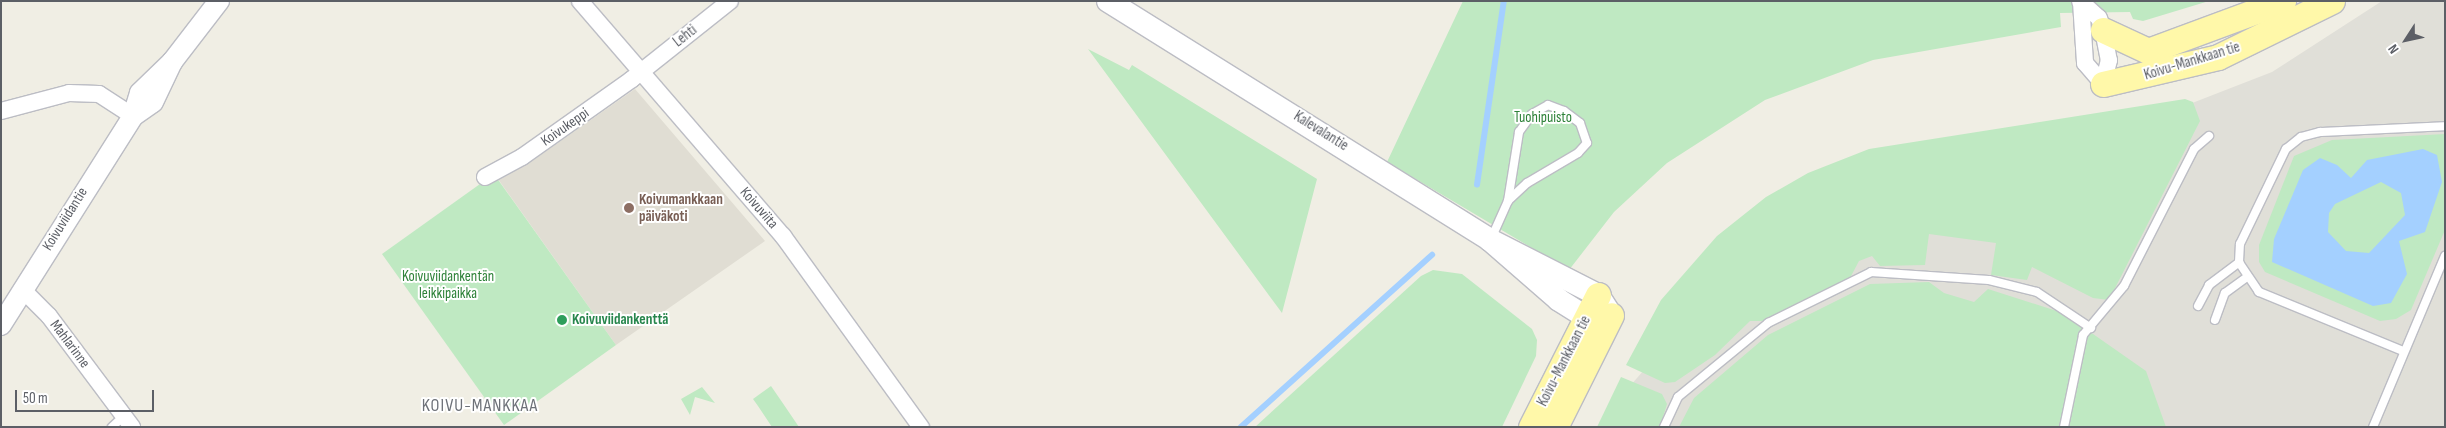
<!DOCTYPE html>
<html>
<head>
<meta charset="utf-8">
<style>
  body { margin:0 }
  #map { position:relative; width:2446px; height:428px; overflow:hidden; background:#f0eee4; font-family:"Sofia Sans Condensed",sans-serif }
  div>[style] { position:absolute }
  .industrial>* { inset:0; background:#e0dfd8 }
  .education>* { inset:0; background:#e0ddd3 }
  .green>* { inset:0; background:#bfe9c2 }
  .water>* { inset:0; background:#a4d0ff }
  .stream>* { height:5.5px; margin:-2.75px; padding:0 2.75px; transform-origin:2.75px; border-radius:2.75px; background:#a4d0ff }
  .roads { filter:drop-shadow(1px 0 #bcbdc4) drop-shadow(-1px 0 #bcbdc4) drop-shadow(0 1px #bcbdc4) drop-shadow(0 -1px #bcbdc4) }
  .service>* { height:8px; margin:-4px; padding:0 4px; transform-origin:4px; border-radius:4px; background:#fff }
  .minor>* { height:16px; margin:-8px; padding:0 8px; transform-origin:8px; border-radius:8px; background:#fff }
  .tertiary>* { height:20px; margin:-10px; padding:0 10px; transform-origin:10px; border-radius:10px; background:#fff }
  .secondary>* { height:22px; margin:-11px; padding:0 11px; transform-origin:11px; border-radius:11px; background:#fff }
  .primary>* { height:25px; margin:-12.5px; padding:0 12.5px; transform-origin:12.5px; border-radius:12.5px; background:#fff8a9 }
  .dots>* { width:14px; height:14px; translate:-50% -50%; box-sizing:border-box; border:2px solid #fff; border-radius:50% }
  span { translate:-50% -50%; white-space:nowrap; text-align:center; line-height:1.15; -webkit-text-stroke:4px #fff; paint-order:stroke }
  .street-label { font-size:15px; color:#5c5f66 }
  .park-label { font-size:15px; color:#2e8239 }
  .education-label { font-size:15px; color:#785e54; font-weight:700 }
  .left { translate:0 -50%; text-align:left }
  .leisure-label { font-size:15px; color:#27864d; font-weight:700 }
  .quarter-label { font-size:18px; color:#6d7178; letter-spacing:1px }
  .frame { position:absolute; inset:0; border:2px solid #5c5f66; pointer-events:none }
  .north { position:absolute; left:2381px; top:15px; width:50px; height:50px; -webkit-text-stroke:4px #fff; paint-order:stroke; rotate:235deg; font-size:14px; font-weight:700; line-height:20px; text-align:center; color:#5c5f66 }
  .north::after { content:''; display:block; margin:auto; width:18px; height:22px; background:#5c5f66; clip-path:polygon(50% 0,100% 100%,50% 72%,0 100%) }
  .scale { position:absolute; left:15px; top:390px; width:139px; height:22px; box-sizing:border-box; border:2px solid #5c5f66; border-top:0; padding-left:6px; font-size:15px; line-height:18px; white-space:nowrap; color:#5c5f66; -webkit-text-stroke:4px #fff; paint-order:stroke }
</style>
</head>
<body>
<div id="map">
  <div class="industrial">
    <i style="clip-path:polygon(2382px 1px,2445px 1px,2445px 427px,1609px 427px,1630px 386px,1672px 338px,2169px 112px,2272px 72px)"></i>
  </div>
  <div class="education">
    <i style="clip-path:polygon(635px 89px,765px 241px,616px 345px,498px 179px,535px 159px)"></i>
  </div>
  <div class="green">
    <i style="clip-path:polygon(1463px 1px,2209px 1px,2143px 21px,2133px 19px,2130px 12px,2060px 13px,2061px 27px,1873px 60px,1765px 100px,1667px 163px,1614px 212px,1569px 270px,1387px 162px)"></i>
    <i style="clip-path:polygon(1088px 49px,1129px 70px,1132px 65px,1317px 179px,1282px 313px)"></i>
    <i style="clip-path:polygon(2185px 99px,2193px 102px,2200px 121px,2109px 300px,2093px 298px,2032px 267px,2027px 280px,1991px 275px,1996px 243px,1929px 234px,1925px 265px,1880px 266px,1872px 256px,1859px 261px,1850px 278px,1765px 321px,1750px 321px,1715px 355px,1675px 382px,1665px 383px,1626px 365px,1661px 300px,1717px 236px,1766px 197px,1808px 173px,1869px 149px)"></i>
    <i style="clip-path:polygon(2445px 134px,2445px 230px,2411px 310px,2396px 319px,2380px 321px,2265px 272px,2259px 262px,2259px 245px,2294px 156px,2332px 140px)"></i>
    <i style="clip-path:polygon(494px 174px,616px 345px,504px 425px,382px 254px)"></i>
    <i style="clip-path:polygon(1433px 270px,1462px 274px,1532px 329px,1537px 340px,1536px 356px,1502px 427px,1255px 427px,1421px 276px)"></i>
    <i style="clip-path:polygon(1929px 282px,1944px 293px,1974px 302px,1988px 289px,2063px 313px,2146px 371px,2166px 427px,1679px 427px,1694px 398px,1768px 335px,1870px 284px)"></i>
    <i style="clip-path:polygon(1621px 377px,1662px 394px,1667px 404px,1660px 427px,1597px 427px)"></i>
    <i style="clip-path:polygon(771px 386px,782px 402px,799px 427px,772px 427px,758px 406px,753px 399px)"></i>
    <i style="clip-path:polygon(702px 387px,715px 403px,695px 397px,690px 415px,681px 399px)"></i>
  </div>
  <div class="water">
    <i style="clip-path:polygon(evenodd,2423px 149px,2437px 155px,2442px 182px,2425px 232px,2399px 241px,2407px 274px,2391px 303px,2373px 306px,2272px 262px,2274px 239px,2303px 170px,2320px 158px,2337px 165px,2351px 178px,2367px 160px,2423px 149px,2381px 182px,2401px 193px,2405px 215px,2369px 253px,2346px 251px,2328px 232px,2329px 213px,2335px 204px,2381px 182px)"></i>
  </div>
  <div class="stream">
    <i style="left:1477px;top:185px;width:186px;rotate:-81.7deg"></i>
    <i style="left:1241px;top:427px;width:257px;rotate:-42deg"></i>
  </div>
  <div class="roads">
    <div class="service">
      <i style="left:1491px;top:239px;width:42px;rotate:-65.9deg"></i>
      <i style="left:1508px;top:201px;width:70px;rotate:-80.9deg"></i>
      <i style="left:1519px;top:132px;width:22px;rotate:-54deg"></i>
      <i style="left:1532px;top:114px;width:18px;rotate:-29deg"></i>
      <i style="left:1548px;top:105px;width:17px;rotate:21deg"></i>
      <i style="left:1564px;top:111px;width:20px;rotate:37deg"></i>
      <i style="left:1580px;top:123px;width:21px;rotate:71deg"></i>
      <i style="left:1587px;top:143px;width:13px;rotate:132deg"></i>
      <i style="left:1578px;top:153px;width:59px;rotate:149.5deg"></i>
      <i style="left:1527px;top:183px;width:26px;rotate:137deg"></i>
      <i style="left:2198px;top:306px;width:24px;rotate:-62deg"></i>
      <i style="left:2209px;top:285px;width:38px;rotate:-37deg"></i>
      <i style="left:2215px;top:320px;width:29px;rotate:-70deg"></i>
      <i style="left:2225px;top:293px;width:27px;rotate:-36deg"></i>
      <i style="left:2403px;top:351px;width:156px;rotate:-157.7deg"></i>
      <i style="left:2259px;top:292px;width:36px;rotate:-124deg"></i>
      <i style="left:2239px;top:262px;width:18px;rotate:-87deg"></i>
      <i style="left:2240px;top:244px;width:106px;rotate:-64.2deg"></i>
      <i style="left:2286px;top:149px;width:19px;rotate:-39deg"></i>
      <i style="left:2301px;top:137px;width:20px;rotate:-15deg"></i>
      <i style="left:2320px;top:132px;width:125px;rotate:-2.7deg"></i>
      <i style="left:112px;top:427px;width:16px;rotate:-43deg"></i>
      <i style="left:1664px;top:427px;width:33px;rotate:-65deg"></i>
      <i style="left:1678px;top:397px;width:117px;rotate:-39.4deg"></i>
      <i style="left:1768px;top:323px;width:115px;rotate:-26.3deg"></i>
      <i style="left:1871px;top:272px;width:118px;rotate:3.9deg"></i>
      <i style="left:1989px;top:280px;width:49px;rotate:14deg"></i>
      <i style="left:2037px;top:292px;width:65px;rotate:33.7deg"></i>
      <i style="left:2064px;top:427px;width:94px;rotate:-78.3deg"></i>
      <i style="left:2083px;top:335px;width:64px;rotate:-50.1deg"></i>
      <i style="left:2124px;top:286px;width:154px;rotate:-62.9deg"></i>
      <i style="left:2194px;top:149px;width:20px;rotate:-41deg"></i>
      <i style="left:2373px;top:427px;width:186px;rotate:-67.2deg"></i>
    </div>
    <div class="minor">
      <i style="left:580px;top:1px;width:311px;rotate:49.2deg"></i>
      <i style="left:783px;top:236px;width:236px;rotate:54.2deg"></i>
      <i style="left:2080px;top:1px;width:25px;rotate:42deg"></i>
      <i style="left:2099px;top:18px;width:13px;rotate:72deg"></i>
      <i style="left:2103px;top:30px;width:31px;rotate:79deg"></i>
      <i style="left:2109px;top:60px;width:25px;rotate:104deg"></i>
      <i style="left:2081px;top:2px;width:61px;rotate:86.2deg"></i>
      <i style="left:2085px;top:63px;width:28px;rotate:49deg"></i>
      <i style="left:1px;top:111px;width:70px;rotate:-14.8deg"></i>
      <i style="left:69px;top:93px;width:30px;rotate:2deg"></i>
      <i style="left:99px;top:94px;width:40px;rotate:32.9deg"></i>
      <i style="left:485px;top:177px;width:42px;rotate:-28.4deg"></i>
      <i style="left:522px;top:157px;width:135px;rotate:-35.3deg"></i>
      <i style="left:632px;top:79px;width:125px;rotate:-38.5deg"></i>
      <i style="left:22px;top:289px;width:38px;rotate:45deg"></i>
      <i style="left:49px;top:316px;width:139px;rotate:53.2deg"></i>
    </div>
    <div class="tertiary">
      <i style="left:133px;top:116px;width:24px;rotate:-35deg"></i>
      <i style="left:153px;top:102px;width:44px;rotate:-64.6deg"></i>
      <i style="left:1px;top:325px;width:247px;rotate:-57.7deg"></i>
      <i style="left:133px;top:116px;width:24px;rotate:-73deg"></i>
      <i style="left:140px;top:93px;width:45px;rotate:-44.1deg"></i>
      <i style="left:172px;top:62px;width:77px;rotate:-52.4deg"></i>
    </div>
    <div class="secondary">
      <i style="left:1108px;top:1px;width:451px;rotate:32deg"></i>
      <i style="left:1490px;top:240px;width:121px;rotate:27deg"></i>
      <i style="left:1598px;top:295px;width:24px;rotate:57deg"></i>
      <i style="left:1611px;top:315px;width:25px;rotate:175deg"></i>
      <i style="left:1586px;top:317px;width:32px;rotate:-148deg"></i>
      <i style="left:1559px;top:300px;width:91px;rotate:-139deg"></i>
    </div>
    <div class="primary">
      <i style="left:2103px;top:30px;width:50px;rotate:25deg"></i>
      <i style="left:2148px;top:51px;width:144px;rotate:-20.3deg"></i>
      <i style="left:2103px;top:84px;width:118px;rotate:-13.2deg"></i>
      <i style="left:2218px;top:57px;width:127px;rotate:-26.2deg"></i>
      <i style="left:1531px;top:427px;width:148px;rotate:-63.1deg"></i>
      <i style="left:1555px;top:427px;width:125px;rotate:-63.4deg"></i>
    </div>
  </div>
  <div class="dots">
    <i style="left:629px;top:208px;background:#8d6e63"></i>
    <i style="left:562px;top:320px;background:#2e9e5b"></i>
  </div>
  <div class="street-label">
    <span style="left:685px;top:36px;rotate:-38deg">Lehti</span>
    <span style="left:2192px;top:61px;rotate:-17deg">Koivu-Mankkaan tie</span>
    <span style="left:565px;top:127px;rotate:-35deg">Koivukeppi</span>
    <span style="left:1321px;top:131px;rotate:32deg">Kalevalantie</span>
    <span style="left:759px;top:208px;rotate:49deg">Koivuviita</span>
    <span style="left:65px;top:219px;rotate:-58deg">Koivuviidantie</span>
    <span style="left:70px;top:344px;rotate:53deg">Mahlarinne</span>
    <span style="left:1564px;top:361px;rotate:-63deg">Koivu-Mankkaan tie</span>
  </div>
  <div class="park-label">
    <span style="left:1543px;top:118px">Tuohipuisto</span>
    <span style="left:448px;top:285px">Koivuviidankentän<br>leikkipaikka</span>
  </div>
  <div class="education-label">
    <span class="left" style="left:639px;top:208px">Koivumankkaan<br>päiväkoti</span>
  </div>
  <div class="leisure-label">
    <span class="left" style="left:572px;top:320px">Koivuviidankenttä</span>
  </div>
  <div class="quarter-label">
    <span style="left:480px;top:406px">KOIVU-MANKKAA</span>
  </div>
  <div class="frame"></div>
  <div class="north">N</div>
  <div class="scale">50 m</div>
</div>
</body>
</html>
